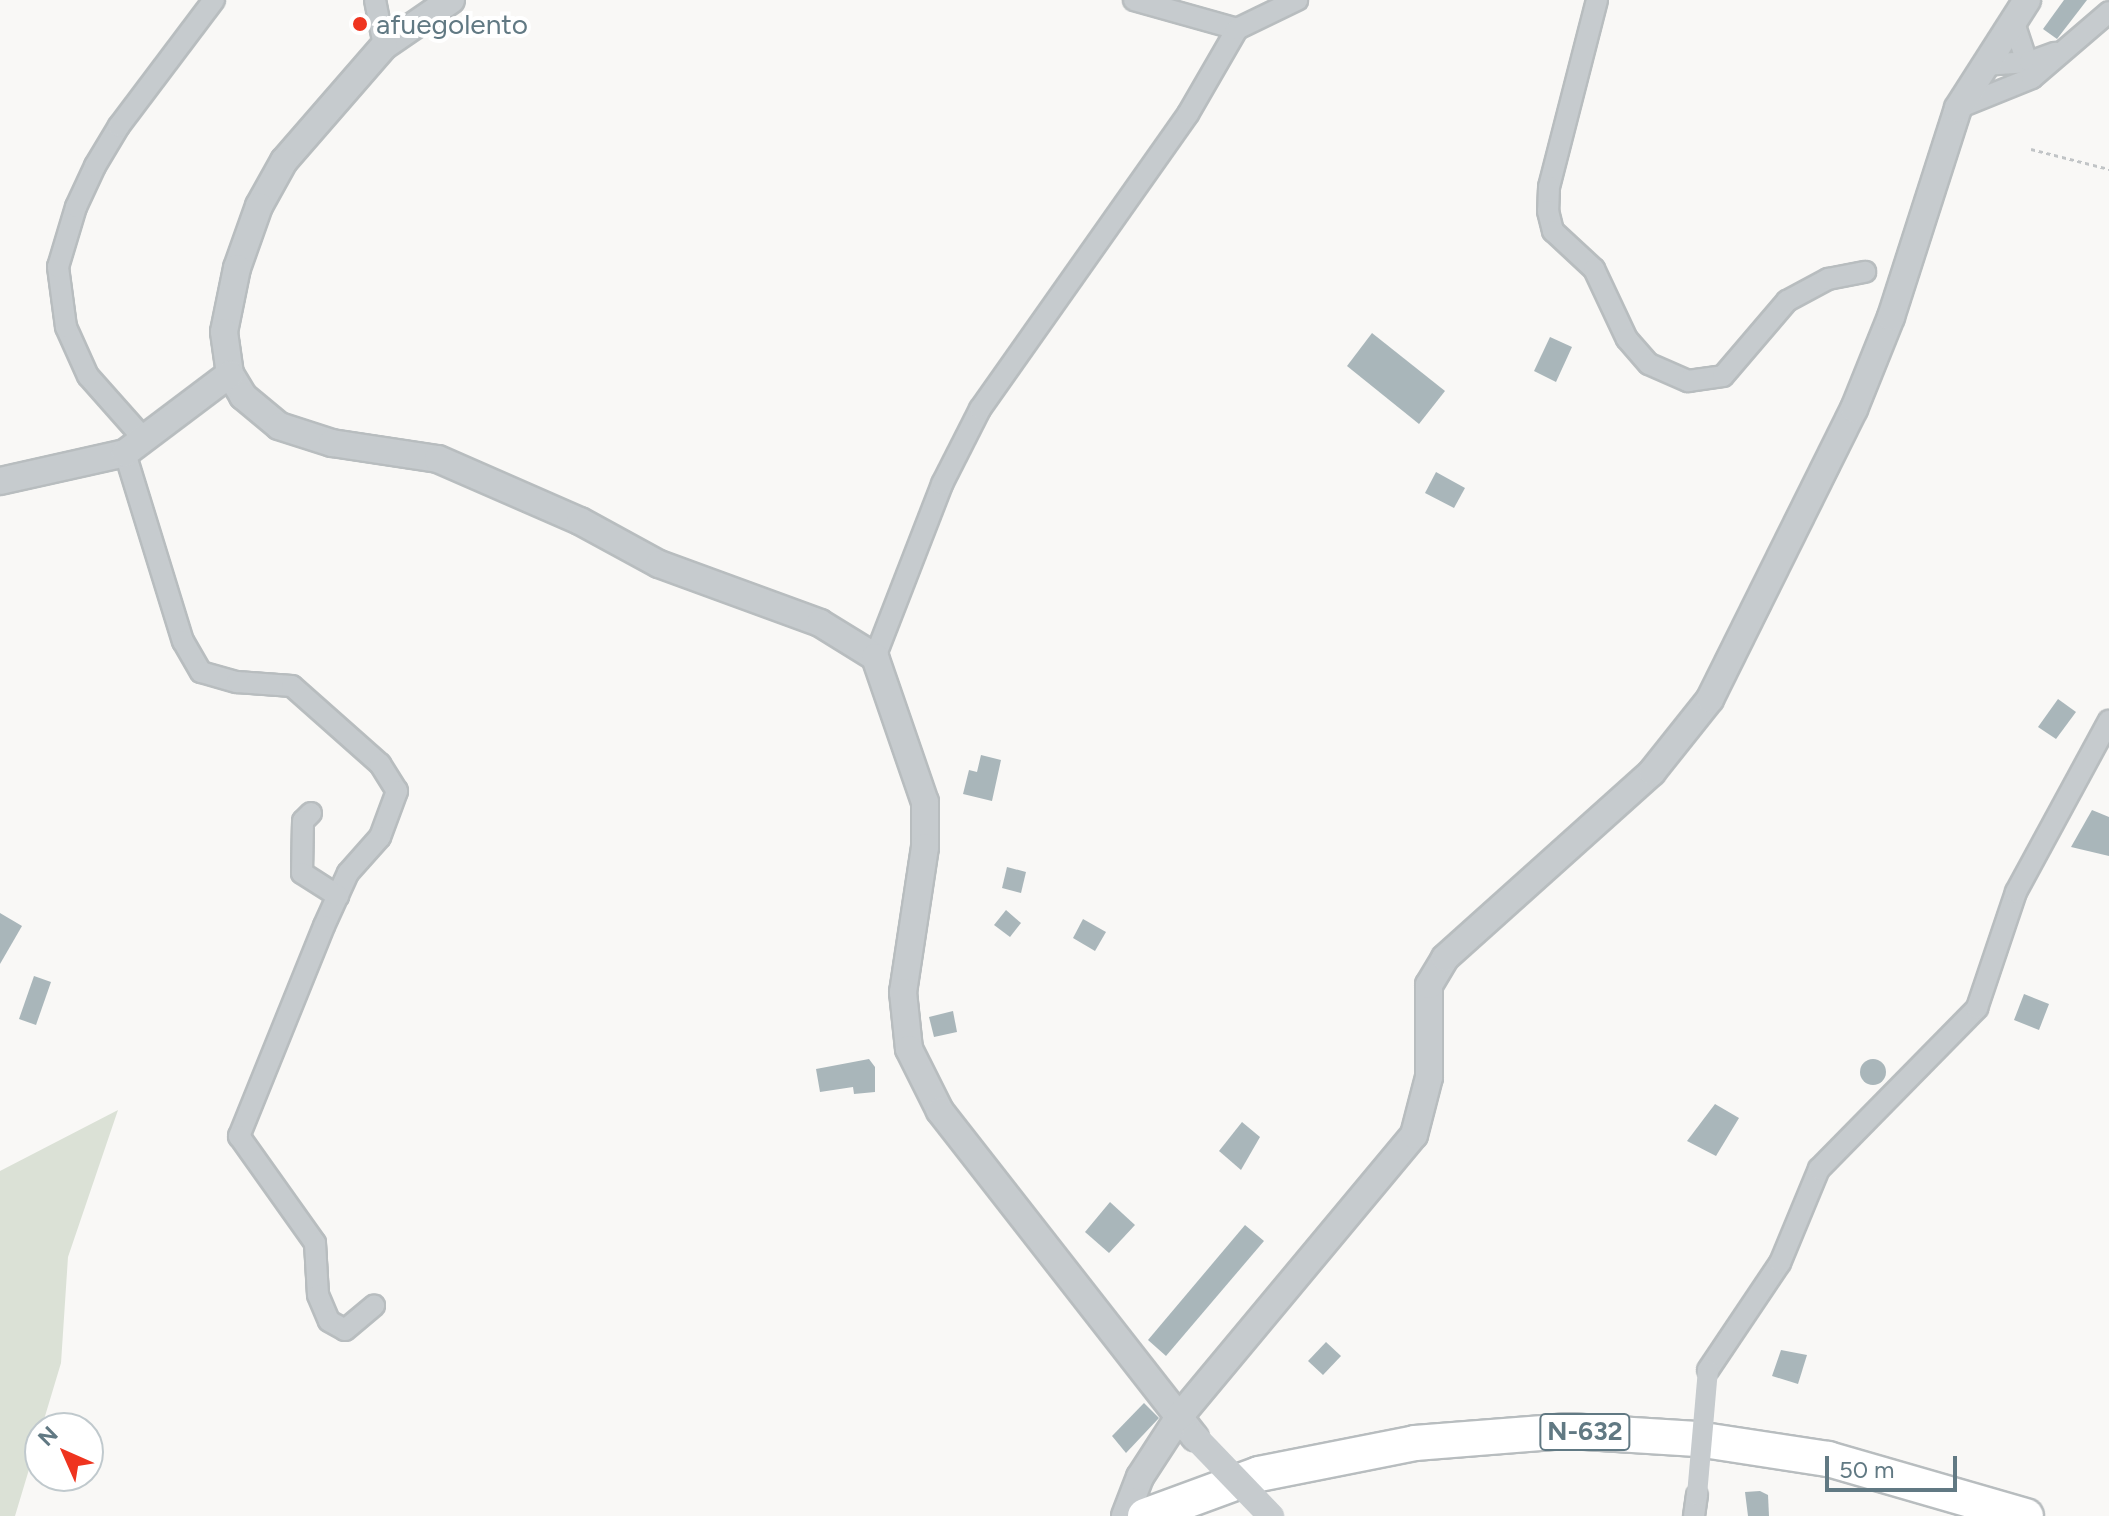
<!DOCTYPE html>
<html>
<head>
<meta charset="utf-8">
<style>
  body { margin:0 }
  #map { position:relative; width:2109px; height:1516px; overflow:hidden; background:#f9f8f6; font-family:Figtree,sans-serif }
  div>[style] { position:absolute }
  .green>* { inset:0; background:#dbe1d6 }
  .building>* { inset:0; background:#a9b6ba }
  .round { border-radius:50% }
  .path>* { height:3px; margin-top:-1.5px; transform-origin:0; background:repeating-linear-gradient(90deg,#c1c4c6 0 4px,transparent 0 8px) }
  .roads { filter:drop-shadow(2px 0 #b8bdbf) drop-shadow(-2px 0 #b8bdbf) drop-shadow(0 2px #b8bdbf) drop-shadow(0 -2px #b8bdbf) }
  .minor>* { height:20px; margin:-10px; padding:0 10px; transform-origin:10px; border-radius:10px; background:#c6cbce }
  .tertiary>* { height:26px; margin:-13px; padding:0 13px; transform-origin:13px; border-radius:13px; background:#c6cbce }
  .trunk>* { height:34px; margin:-17px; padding:0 17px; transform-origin:17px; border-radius:17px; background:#fff }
  .minor-bridge>* { height:20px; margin:-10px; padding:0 10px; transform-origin:10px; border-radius:10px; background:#c6cbce }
  .tertiary-bridge>* { height:26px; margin:-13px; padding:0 13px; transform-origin:13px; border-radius:13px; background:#c6cbce }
  .dots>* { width:22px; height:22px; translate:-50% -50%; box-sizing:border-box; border:4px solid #fff; border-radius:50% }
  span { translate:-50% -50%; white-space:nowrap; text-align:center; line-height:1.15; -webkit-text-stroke:8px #fff; paint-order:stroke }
  .shield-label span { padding:2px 6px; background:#fff; border:2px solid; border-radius:6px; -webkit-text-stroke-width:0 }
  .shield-label { font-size:26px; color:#617983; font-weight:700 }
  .poi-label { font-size:28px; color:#617983 }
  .left { translate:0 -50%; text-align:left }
  .north { position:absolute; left:24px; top:1412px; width:80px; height:80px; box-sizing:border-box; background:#fff; border:2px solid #c0c9cd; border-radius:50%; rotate:315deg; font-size:22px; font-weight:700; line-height:32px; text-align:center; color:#617983 }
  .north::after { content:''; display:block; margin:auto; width:28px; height:36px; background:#ef341f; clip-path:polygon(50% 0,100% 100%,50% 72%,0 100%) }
  .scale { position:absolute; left:1825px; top:1456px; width:132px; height:36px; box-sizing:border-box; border:4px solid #617983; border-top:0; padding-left:10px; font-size:24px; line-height:28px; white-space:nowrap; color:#617983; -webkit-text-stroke:6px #fff; paint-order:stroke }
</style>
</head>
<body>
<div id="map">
  <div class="green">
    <i style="clip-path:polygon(118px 1110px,68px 1257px,61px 1363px,15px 1516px,0 1516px,0 1171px)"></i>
  </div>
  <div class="building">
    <i style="clip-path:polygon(2064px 0,2087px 0,2057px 39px,2043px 29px)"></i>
    <i style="clip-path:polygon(1372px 333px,1445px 391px,1419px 424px,1347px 366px)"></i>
    <i style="clip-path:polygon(1550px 337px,1572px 347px,1556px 382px,1534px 371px)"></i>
    <i style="clip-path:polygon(1436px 472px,1465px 488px,1454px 508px,1425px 493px)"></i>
    <i style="clip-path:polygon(2058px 699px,2076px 712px,2056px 739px,2038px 727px)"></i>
    <i style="clip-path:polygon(981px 755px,1001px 760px,992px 801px,963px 794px,969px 770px,977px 772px)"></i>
    <i style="clip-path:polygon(2092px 810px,2109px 817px,2109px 856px,2071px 847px)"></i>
    <i style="clip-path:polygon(1007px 867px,1026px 872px,1021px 893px,1002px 888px)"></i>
    <i style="clip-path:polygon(1006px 910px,1021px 923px,1010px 937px,994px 925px)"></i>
    <i style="clip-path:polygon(0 913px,22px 926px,0 964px)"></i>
    <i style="clip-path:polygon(1083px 919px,1106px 932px,1095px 951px,1073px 938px)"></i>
    <i style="clip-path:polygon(34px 976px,51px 982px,36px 1025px,19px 1019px)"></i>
    <i style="clip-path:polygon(2024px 994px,2049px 1004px,2039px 1030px,2014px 1020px)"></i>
    <i style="clip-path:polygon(953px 1011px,957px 1032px,934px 1037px,929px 1017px)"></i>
    <i style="clip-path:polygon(869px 1059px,875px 1067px,875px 1092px,854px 1094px,853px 1087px,820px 1092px,816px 1069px)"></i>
    <i class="round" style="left:1860px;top:1059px;width:26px;height:26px"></i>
    <i style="clip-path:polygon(1715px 1104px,1739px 1118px,1716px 1156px,1687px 1141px)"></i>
    <i style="clip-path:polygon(1242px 1122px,1260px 1137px,1241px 1170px,1219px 1151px)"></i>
    <i style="clip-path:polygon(1110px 1202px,1135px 1225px,1109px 1253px,1085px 1232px)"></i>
    <i style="clip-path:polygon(1245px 1225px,1264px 1241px,1166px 1356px,1148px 1340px)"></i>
    <i style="clip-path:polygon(1326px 1342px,1341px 1356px,1323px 1375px,1308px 1361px)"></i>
    <i style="clip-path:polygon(1781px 1350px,1807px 1355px,1798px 1384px,1772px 1376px)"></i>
    <i style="clip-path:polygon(1144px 1403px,1159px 1418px,1126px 1453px,1112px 1436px)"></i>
    <i style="clip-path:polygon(1760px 1491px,1768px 1495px,1769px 1516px,1748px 1516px,1745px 1492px)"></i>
  </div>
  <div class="path">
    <i style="left:2031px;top:149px;width:81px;rotate:14.4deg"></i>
  </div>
  <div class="roads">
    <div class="minor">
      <i style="left:375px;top:0;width:47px;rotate:78.9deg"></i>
      <i style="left:1134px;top:0;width:107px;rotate:15.7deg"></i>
      <i style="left:1597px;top:0;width:193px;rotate:104.4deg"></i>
      <i style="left:1549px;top:187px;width:24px;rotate:92deg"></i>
      <i style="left:1548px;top:211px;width:21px;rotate:76deg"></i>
      <i style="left:1553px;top:231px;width:56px;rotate:42.8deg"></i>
      <i style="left:1594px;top:269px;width:77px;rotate:64.8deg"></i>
      <i style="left:1627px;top:339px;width:33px;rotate:49deg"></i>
      <i style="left:1649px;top:364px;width:43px;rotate:23.6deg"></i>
      <i style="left:1688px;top:381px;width:35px;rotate:-8deg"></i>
      <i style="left:1723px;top:376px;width:99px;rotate:-49.5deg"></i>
      <i style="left:1787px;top:301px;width:47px;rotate:-28.2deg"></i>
      <i style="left:1828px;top:279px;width:38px;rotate:-11deg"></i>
      <i style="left:2013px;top:20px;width:57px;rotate:71.6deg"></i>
      <i style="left:1983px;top:65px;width:47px;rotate:-3.7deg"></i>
      <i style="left:2030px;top:62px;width:27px;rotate:-20deg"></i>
      <i style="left:1958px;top:108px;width:80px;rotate:-22.1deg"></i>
      <i style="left:2032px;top:78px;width:101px;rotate:-40.6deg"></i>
      <i style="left:144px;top:439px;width:84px;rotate:-131.6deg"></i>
      <i style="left:88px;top:376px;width:54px;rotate:-114.2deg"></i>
      <i style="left:66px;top:327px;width:61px;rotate:-97.6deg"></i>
      <i style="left:58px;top:267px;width:63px;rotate:-73.3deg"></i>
      <i style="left:76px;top:207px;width:45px;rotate:-65.1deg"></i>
      <i style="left:95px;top:166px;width:47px;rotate:-59deg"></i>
      <i style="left:119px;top:126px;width:158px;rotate:-53deg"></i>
      <i style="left:125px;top:453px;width:197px;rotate:72.9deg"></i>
      <i style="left:183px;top:641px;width:36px;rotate:60deg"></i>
      <i style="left:201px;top:672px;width:37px;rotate:16deg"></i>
      <i style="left:237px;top:682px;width:55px;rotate:4.2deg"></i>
      <i style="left:292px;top:686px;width:118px;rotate:41.6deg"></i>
      <i style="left:380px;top:764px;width:32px;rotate:58deg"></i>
      <i style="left:397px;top:791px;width:49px;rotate:110.3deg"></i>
      <i style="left:380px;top:837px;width:48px;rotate:131.6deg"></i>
      <i style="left:348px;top:873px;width:58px;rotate:114.4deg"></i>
      <i style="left:324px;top:926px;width:227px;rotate:112deg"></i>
      <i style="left:239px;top:1136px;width:131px;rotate:54.6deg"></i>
      <i style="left:315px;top:1243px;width:52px;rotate:86.7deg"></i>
      <i style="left:318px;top:1295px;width:28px;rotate:67deg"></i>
      <i style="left:329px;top:1321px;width:18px;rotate:29deg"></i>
      <i style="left:345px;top:1330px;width:38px;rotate:-40deg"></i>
      <i style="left:875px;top:657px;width:186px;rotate:-68.8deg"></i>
      <i style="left:942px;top:484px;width:84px;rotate:-63.1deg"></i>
      <i style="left:980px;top:409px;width:361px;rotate:-54.8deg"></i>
      <i style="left:1188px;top:114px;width:98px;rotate:-60deg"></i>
      <i style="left:1237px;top:29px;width:67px;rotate:-25.8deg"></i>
      <i style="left:311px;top:813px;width:11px;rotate:135deg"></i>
      <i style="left:303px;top:821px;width:52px;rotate:91.1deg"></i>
      <i style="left:302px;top:873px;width:43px;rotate:32.6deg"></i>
      <i style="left:1708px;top:1370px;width:129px;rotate:-56.1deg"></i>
      <i style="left:1780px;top:1263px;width:102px;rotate:-67.5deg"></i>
      <i style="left:1819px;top:1169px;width:226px;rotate:-45.5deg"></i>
      <i style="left:1977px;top:1008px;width:122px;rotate:-71.4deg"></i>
      <i style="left:2016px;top:892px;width:195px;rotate:-61.5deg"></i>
      <i style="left:1694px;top:1516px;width:21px;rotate:-82deg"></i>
    </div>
    <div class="tertiary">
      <i style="left:451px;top:0;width:81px;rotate:145.5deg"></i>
      <i style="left:384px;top:46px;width:152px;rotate:131deg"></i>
      <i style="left:284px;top:161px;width:51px;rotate:119.1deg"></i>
      <i style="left:259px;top:206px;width:66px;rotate:109.5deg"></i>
      <i style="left:237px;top:268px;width:65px;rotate:101.5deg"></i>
      <i style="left:224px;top:332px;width:42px;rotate:81.9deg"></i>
      <i style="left:230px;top:374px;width:26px;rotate:59deg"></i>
      <i style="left:243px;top:396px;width:47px;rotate:39.8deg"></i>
      <i style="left:279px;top:426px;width:56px;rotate:17.8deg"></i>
      <i style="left:332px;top:443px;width:107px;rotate:8.6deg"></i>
      <i style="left:438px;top:459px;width:155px;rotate:23.6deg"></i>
      <i style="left:580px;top:521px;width:90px;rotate:28.6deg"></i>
      <i style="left:659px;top:564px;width:171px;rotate:20.1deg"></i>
      <i style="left:820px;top:623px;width:65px;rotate:31.7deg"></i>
      <i style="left:875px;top:657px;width:153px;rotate:71deg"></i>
      <i style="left:925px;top:802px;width:45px;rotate:90deg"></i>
      <i style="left:925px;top:847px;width:147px;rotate:98.6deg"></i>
      <i style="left:903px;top:992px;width:57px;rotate:84deg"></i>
      <i style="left:909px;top:1049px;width:69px;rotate:63.4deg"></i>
      <i style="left:940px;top:1111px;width:414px;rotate:52deg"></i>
      <i style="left:0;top:481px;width:128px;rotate:-12.6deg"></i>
      <i style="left:125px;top:453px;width:131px;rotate:-37deg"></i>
      <i style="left:1125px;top:1516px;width:42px;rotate:-69deg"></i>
      <i style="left:1140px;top:1477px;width:72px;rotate:-57deg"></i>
      <i style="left:1179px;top:1417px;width:367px;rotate:-50.2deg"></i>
      <i style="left:1414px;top:1135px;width:60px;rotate:-75.5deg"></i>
      <i style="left:1429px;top:1077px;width:92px;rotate:-90deg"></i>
      <i style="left:1429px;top:985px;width:31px;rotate:-59deg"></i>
      <i style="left:1445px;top:958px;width:278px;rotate:-41.9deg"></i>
      <i style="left:1652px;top:772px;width:93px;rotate:-51.5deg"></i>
      <i style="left:1710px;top:699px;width:324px;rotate:-63.6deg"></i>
      <i style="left:1854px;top:409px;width:99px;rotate:-68.1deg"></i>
      <i style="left:1891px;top:317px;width:219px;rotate:-72.2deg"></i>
      <i style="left:1958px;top:108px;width:128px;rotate:-57.4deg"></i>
    </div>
    <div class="trunk">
      <i style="left:1145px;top:1516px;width:121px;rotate:-20.2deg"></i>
      <i style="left:1259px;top:1474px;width:159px;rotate:-11.2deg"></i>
      <i style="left:1415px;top:1443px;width:154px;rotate:-4.5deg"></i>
      <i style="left:1569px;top:1431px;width:128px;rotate:3.6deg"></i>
      <i style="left:1697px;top:1439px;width:133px;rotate:8.7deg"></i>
      <i style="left:1828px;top:1459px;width:206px;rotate:16.1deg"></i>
    </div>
  </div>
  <div class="minor-bridge">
    <i style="left:1697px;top:1495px;width:125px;rotate:-85deg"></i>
  </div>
  <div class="tertiary-bridge">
    <i style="left:1195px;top:1437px;width:110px;rotate:46.1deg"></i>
  </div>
  <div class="dots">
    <i style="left:360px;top:24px;background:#ef341f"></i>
  </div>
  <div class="shield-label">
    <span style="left:1585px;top:1432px">N-632</span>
  </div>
  <div class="poi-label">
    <span class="left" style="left:376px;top:24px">afuegolento</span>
  </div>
  <div class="north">N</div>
  <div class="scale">50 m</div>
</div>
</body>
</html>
